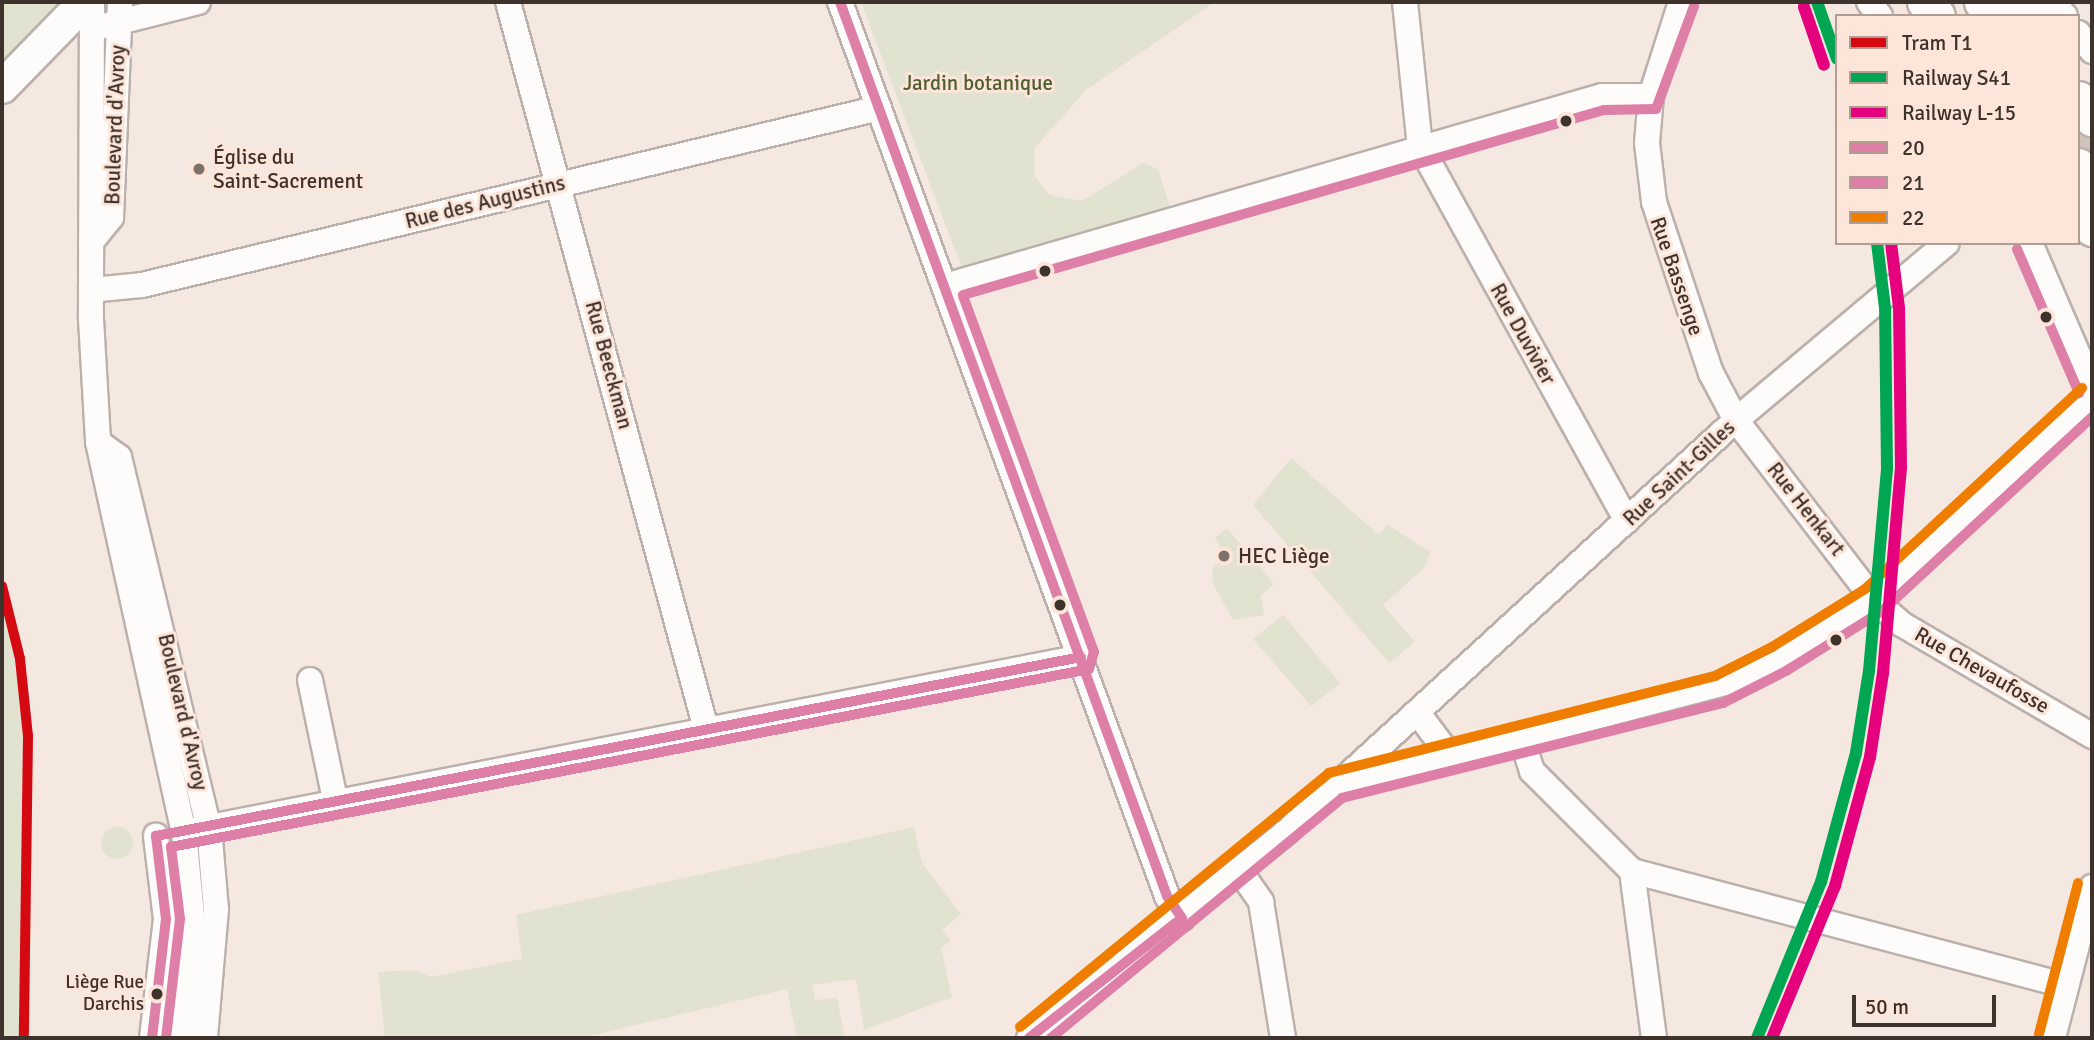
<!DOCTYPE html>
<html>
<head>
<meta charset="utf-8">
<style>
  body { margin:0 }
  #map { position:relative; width:2094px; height:1040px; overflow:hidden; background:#f5e8e1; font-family:Signika,sans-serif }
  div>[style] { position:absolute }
  .green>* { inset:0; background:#e2e2d1 }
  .round { border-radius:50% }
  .minor-tunnel>* { height:24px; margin-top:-12px; transform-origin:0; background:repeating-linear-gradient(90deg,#d0c4bd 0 24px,transparent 0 36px) }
  .roads { filter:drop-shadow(2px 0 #bbb0ab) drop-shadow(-2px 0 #bbb0ab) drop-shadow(0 2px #bbb0ab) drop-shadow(0 -2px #bbb0ab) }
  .minor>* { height:24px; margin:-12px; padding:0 12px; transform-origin:12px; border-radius:12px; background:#fefcfa }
  .major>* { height:32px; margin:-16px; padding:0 16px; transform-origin:16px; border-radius:16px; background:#fefcfa }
  .highway>* { height:35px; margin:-17.5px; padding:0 17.5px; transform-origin:17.5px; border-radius:17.5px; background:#fefcfa }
  .bus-1>* { height:10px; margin:-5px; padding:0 5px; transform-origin:5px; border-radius:5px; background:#de7fa8 }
  .bus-2>* { height:10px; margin:-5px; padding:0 5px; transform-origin:5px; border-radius:5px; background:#de7fa8 }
  .bus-3>* { height:10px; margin:-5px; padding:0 5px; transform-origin:5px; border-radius:5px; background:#ef7d00 }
  .rail-1>* { height:12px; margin:-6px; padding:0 6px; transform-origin:6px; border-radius:6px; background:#00a651 }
  .rail-2>* { height:12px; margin:-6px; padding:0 6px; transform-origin:6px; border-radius:6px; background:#e5007d }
  .tram-1>* { height:10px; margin:-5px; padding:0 5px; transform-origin:5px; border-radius:5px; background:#d50911 }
  .dots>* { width:19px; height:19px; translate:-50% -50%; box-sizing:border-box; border:4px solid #fde6d9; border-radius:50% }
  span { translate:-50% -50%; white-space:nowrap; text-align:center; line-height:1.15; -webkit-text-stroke:6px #fde6d9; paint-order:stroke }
  .bus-label { font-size:19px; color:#3d322c }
  .right { translate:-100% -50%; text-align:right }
  .park-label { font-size:21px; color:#4e5e2e }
  .street-label { font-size:21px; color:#3d322c }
  .poi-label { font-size:21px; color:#3d322c }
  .left { translate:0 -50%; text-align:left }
  .frame { position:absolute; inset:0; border:4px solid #3d322c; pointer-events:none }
  .legend { position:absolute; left:1835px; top:14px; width:245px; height:231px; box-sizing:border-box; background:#fde6d9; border:2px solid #b09e94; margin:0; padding:9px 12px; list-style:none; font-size:21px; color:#3d322c }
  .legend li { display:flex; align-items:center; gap:14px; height:35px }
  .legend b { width:35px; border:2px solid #b09e94 }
  .scale { position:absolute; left:1852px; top:995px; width:144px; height:32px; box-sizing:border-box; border:4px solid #3d322c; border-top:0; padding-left:9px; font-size:21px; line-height:24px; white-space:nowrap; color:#3d322c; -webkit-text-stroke:5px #fde6d9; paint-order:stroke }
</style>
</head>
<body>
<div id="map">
  <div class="green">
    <i style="clip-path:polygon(2px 2px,58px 2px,58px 15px,2px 74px)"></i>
    <i style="clip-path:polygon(861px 2px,1215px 2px,1086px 90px,1034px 149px,1035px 177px,1050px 195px,1082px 201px,1143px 163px,1158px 169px,1171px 210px,963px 271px)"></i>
    <i style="clip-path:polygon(1291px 458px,1378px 534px,1388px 525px,1430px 552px,1425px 567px,1383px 605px,1415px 642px,1389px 663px,1253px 505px)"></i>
    <i style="clip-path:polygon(1227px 528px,1274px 584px,1261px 595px,1264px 615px,1233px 620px,1213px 584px,1212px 569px,1226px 556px,1215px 538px)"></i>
    <i style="clip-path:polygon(2px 574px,25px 659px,32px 736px,30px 1038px,2px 1038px)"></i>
    <i style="clip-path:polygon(1283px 615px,1340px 683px,1311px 706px,1253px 639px)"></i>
    <i class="round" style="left:101px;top:827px;width:32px;height:32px"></i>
    <i style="clip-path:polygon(914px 827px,922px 863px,961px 914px,942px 930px,951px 940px,941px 948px,952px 997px,864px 1030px,856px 979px,812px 985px,815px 1000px,837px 998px,845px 1038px,797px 1038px,787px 989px,581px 1038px,385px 1038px,378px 972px,414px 970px,431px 977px,522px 959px,516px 915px)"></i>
  </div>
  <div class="minor-tunnel">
    <i style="left:2078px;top:151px;width:16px;rotate:-30deg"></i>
  </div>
  <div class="roads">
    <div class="minor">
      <i style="left:92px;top:2px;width:317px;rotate:90.2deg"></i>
      <i style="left:91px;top:319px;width:123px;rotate:86.7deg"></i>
      <i style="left:98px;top:442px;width:399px;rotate:77.6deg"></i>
      <i style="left:184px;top:832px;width:96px;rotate:84.6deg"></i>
      <i style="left:193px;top:928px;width:111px;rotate:95.7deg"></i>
      <i style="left:508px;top:2px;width:753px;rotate:74.76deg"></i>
      <i style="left:840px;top:2px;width:952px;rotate:69.91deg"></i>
      <i style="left:1167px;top:896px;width:27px;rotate:56deg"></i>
      <i style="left:1405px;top:2px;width:145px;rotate:84.1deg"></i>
      <i style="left:1420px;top:146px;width:428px;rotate:61.1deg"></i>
      <i style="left:1681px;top:2px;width:99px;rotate:107.7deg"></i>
      <i style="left:1651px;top:96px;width:47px;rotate:94.9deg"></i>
      <i style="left:1647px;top:143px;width:59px;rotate:83.2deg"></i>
      <i style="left:1654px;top:202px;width:180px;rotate:71.6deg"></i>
      <i style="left:1711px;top:373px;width:53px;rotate:62deg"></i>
      <i style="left:1736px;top:420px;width:227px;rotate:52.5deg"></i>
      <i style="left:1874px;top:600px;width:38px;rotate:41deg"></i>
      <i style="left:1903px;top:625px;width:219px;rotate:30.4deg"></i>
      <i style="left:1869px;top:2px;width:18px;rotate:52deg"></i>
      <i style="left:2053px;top:2px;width:18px;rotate:49deg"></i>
      <i style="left:104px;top:26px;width:97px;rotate:-14.3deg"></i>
      <i style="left:2078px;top:33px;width:23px;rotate:52deg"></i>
      <i style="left:91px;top:242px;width:32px;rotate:-51deg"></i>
      <i style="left:111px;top:217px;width:215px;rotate:-87.6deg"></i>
      <i style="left:2030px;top:243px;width:157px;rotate:66.7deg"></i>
      <i style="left:945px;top:286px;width:684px;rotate:-16.13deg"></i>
      <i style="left:1602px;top:96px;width:49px"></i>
      <i style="left:91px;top:290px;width:51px;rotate:-5.6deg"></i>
      <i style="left:142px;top:285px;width:758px;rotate:-13.5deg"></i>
      <i style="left:98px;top:442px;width:26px;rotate:36deg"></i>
      <i style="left:119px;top:457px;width:382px;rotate:76.4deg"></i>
      <i style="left:209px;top:828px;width:81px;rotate:85.1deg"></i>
      <i style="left:216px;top:909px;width:129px;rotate:94.9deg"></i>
      <i style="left:310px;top:680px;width:123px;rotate:78.2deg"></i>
      <i style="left:1417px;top:712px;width:55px;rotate:53.1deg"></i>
      <i style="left:1521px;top:737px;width:36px;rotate:72deg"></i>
      <i style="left:1532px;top:771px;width:141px;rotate:45deg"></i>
      <i style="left:1632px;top:871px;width:168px;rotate:82.5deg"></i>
      <i style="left:1336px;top:785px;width:423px;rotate:-14.7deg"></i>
      <i style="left:1745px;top:678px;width:151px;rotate:-31.2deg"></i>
      <i style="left:1874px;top:600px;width:297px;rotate:-42.8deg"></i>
      <i style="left:184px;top:832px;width:914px;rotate:-11.04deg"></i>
      <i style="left:1239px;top:870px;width:39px;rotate:55deg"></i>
      <i style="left:1261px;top:902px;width:138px;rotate:80.8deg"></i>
      <i style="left:1632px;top:871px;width:449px;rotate:14.8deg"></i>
      <i style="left:152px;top:1038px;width:120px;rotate:-83.3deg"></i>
      <i style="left:166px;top:919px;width:84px;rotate:-96.9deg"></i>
      <i style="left:1029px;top:1038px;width:329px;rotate:-38.7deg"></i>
      <i style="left:1286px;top:832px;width:610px;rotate:-42.48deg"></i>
      <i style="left:1736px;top:420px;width:275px;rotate:-40deg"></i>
      <i style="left:2053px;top:1038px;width:156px;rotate:-75.5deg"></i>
    </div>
    <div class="major">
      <i style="left:2px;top:87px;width:119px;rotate:-45.7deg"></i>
    </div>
    <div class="highway">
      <i style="left:1925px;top:2px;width:18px;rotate:49deg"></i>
      <i style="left:1982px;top:2px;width:18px;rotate:52deg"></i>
      <i style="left:2019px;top:2px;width:18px;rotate:52deg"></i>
      <i style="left:2078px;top:99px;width:24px;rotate:54deg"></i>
      <i style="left:2078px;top:166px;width:23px;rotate:52deg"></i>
      <i style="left:2078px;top:210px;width:23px;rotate:52deg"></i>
    </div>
  </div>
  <div class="bus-1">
    <i style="left:840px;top:2px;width:952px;rotate:69.91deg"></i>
    <i style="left:1167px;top:896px;width:27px;rotate:56deg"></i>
    <i style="left:156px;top:836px;width:942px;rotate:-10.95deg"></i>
    <i style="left:152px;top:1038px;width:120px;rotate:-83.3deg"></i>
    <i style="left:166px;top:919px;width:84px;rotate:-96.9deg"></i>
    <i style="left:1029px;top:1038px;width:194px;rotate:-38.1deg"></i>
  </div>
  <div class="bus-2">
    <i style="left:2017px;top:249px;width:157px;rotate:66.7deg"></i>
    <i style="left:166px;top:1038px;width:120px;rotate:-83.3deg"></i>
    <i style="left:180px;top:919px;width:73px;rotate:-97.1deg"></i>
    <i style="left:171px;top:847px;width:935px;rotate:-10.97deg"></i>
    <i style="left:1089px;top:669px;width:18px;rotate:-74deg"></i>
    <i style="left:1094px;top:652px;width:380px;rotate:-110.2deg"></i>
    <i style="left:963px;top:295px;width:667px;rotate:-16.1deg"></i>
    <i style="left:1604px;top:110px;width:52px;rotate:-1.1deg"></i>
    <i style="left:1656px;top:109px;width:110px;rotate:-69.7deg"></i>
    <i style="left:1051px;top:1038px;width:377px;rotate:-39.5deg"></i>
    <i style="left:1342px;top:798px;width:393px;rotate:-14deg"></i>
    <i style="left:1723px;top:703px;width:71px;rotate:-26.9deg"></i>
    <i style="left:1786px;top:671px;width:113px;rotate:-32deg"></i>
    <i style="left:1882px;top:611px;width:286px;rotate:-42.7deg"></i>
  </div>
  <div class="bus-3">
    <i style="left:1020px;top:1027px;width:400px;rotate:-39.4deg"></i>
    <i style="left:1329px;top:773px;width:398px;rotate:-14.1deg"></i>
    <i style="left:1715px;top:676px;width:64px;rotate:-27deg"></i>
    <i style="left:1772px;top:647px;width:110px;rotate:-31.9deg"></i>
    <i style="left:1865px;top:589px;width:296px;rotate:-42.8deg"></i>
    <i style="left:2039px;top:1034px;width:156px;rotate:-75.5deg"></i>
  </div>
  <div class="rail-1">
    <i style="left:1817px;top:2px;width:60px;rotate:70.7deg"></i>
    <i style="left:1757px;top:1038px;width:169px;rotate:-67.7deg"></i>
    <i style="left:1821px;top:882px;width:134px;rotate:-74.8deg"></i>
    <i style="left:1856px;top:753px;width:83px;rotate:-81deg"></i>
    <i style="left:1869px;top:671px;width:204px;rotate:-84.9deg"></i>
    <i style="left:1887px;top:468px;width:160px;rotate:-90.7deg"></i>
    <i style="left:1885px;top:308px;width:65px;rotate:-97deg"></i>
  </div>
  <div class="rail-2">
    <i style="left:1804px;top:7px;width:61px;rotate:71deg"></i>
    <i style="left:1772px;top:1038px;width:165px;rotate:-67.5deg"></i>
    <i style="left:1835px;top:886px;width:134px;rotate:-74.8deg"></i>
    <i style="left:1870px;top:757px;width:85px;rotate:-81.2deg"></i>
    <i style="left:1883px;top:673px;width:206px;rotate:-85deg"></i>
    <i style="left:1901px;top:468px;width:160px;rotate:-90.7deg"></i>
    <i style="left:1899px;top:308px;width:65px;rotate:-97deg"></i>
  </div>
  <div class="tram-1">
    <i style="left:2px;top:586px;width:75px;rotate:76.1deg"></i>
    <i style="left:20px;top:659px;width:77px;rotate:84.1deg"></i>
    <i style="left:28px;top:736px;width:302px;rotate:90.8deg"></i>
  </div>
  <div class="dots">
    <i style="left:1566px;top:121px;background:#3d322c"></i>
    <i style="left:199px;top:169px;background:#7d726b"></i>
    <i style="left:1045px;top:271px;background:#3d322c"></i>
    <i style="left:2046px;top:317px;background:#3d322c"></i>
    <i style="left:1224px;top:556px;background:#7d726b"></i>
    <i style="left:1060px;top:605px;background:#3d322c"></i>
    <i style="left:1836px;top:640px;background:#3d322c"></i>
    <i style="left:157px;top:994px;background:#3d322c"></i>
  </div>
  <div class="bus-label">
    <span class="right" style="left:144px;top:994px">Liège Rue<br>Darchis</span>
  </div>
  <div class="park-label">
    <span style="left:978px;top:83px">Jardin botanique</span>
  </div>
  <div class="street-label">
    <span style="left:115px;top:125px;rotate:-88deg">Boulevard d'Avroy</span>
    <span style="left:485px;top:202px;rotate:-14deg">Rue des Augustins</span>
    <span style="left:1677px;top:276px;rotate:71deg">Rue Bassenge</span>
    <span style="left:1523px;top:334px;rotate:61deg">Rue Duvivier</span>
    <span style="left:609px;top:365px;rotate:75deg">Rue Beeckman</span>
    <span style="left:1679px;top:473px;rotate:-43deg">Rue Saint-Gilles</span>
    <span style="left:1806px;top:509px;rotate:52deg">Rue Henkart</span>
    <span style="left:1982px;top:670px;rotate:30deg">Rue Chevaufosse</span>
    <span style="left:183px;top:712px;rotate:77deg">Boulevard d'Avroy</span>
  </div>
  <div class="poi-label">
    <span class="left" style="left:213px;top:169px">Église du<br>Saint-Sacrement</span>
    <span class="left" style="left:1238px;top:556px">HEC Liège</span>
  </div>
  <div class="frame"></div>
  <ul class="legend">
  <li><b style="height:9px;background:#d50911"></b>Tram T1</li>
  <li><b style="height:9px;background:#00a651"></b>Railway S41</li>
  <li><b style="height:9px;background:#e5007d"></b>Railway L-15</li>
  <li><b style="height:9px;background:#de7fa8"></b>20</li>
  <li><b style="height:9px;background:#de7fa8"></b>21</li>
  <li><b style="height:9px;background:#ef7d00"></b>22</li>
  </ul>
  <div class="scale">50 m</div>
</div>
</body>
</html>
